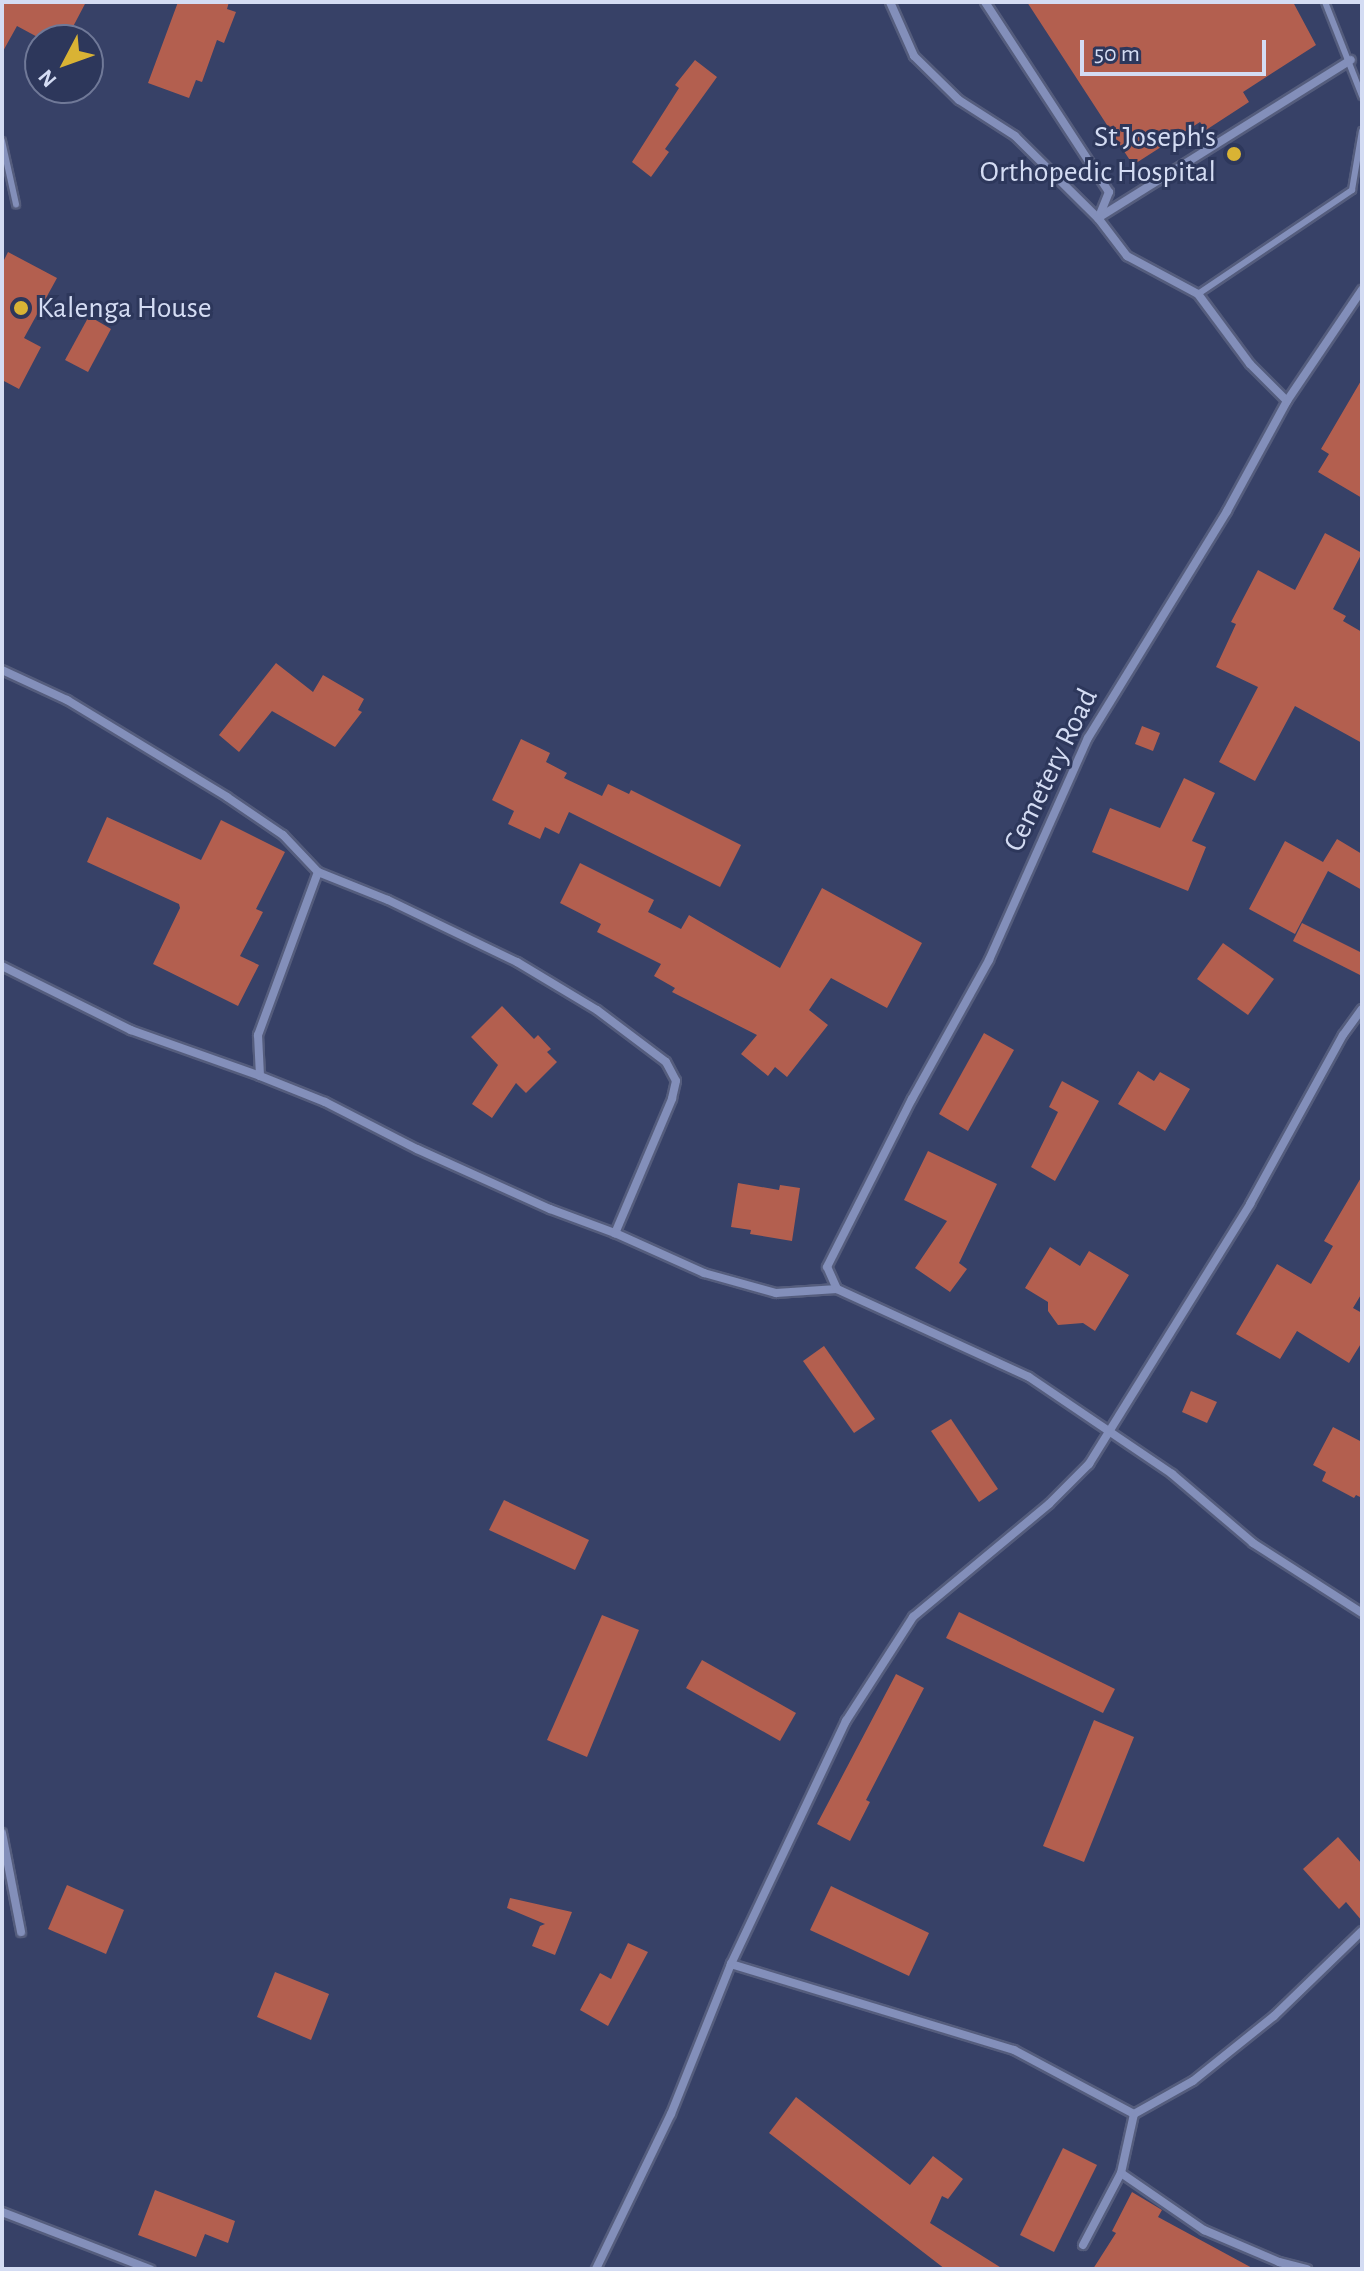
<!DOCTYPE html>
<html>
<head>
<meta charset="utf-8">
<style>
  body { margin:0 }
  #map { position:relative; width:1364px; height:2271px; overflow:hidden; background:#374167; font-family:"Alegreya Sans",sans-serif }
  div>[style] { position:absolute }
  .building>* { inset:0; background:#b35f4f }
  .roads { filter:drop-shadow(2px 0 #555d7d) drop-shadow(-2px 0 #555d7d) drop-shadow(0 2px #555d7d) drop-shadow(0 -2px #555d7d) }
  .service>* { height:6px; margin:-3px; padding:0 3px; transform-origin:3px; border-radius:3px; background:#838fba }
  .minor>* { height:8px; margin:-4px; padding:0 4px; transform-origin:4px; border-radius:4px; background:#838fba }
  .dots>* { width:22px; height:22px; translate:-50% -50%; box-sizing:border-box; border:4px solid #2d375b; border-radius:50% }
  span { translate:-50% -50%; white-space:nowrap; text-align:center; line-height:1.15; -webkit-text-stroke:6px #2d375b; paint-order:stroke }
  .poi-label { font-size:30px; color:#d4dcf3 }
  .right { translate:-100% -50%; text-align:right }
  .left { translate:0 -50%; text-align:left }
  .street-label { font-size:30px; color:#d4dcf3 }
  .frame { position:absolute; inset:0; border:4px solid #d4dcf3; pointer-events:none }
  .north { position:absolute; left:24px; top:24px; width:80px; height:80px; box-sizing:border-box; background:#2d375b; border:2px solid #707998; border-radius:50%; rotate:229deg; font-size:22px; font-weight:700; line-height:32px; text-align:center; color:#d4dcf3 }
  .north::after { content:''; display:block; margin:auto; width:28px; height:36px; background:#d9b334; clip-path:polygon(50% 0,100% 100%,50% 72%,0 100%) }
  .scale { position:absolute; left:1080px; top:40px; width:186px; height:36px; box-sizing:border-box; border:4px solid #d4dcf3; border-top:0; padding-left:10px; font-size:24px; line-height:28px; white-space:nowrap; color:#d4dcf3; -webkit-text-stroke:6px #2d375b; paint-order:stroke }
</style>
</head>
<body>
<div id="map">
  <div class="building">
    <i style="clip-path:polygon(2px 2px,86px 2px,66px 40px,43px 40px,17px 26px,2px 53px)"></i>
    <i style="clip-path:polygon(178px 2px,229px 2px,227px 9px,236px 12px,224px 43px,217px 40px,202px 82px,196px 80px,189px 98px,148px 83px)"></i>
    <i style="clip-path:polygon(1027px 2px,1293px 2px,1316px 45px,1243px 92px,1249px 102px,1206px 130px,1200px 122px,1133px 165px)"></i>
    <i style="clip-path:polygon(695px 60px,717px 77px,665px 149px,669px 152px,651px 177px,632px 162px,679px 88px,675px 85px)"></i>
    <i style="clip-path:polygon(8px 252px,57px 278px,24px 338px,41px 347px,19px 389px,2px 380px,2px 264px)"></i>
    <i style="clip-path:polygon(89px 316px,111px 329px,88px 372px,65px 360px)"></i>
    <i style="clip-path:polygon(1362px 379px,1362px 498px,1318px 472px,1329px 454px,1321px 449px)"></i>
    <i style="clip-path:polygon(1325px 533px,1362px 553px,1333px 609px,1346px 616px,1343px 621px,1362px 632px,1362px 743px,1295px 706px,1255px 781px,1219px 762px,1258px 687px,1216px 667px,1236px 624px,1231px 622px,1258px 570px,1295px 590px)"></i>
    <i style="clip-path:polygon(276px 663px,313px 692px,323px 675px,364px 699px,358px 710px,362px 712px,335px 747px,272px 711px,239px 752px,219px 735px)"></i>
    <i style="clip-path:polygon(1142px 726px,1160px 733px,1153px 751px,1135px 744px)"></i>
    <i style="clip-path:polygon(521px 739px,550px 753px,546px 762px,567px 773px,564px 778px,602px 796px,608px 784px,629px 794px,631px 790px,741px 845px,720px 887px,569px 812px,559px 834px,545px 827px,540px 839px,508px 824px,514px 811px,492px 800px)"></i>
    <i style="clip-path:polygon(1184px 778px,1215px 793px,1192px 841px,1206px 847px,1188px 891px,1092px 852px,1110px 808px,1160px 828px)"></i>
    <i style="clip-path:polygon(107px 817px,201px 860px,221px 820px,285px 852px,256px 909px,263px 912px,240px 956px,259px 965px,238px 1006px,153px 964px,180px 908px,179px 904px,87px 862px)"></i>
    <i style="clip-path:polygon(1337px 839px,1362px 854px,1362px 890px,1328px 871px,1295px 934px,1249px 909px,1285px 841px,1323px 862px)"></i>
    <i style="clip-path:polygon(580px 863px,654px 900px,648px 912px,681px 929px,689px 915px,780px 968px,822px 888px,922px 943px,887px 1008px,831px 978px,809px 1010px,828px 1025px,787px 1077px,775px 1067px,768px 1076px,741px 1054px,757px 1035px,672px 992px,675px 988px,654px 976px,661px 964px,597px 932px,601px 924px,560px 903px)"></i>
    <i style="clip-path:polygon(1302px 923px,1362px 953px,1362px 976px,1293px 941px)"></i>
    <i style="clip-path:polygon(1223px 943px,1274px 979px,1248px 1015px,1197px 979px)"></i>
    <i style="clip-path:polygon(502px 1006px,534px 1039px,538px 1035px,551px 1049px,547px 1052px,557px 1062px,526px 1093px,516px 1083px,492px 1118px,472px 1104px,498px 1065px,471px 1037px)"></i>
    <i style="clip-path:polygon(984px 1033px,1014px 1050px,968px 1131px,939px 1114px)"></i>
    <i style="clip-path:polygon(1138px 1071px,1154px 1081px,1160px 1072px,1190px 1089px,1165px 1131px,1118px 1104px)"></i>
    <i style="clip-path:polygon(1062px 1081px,1099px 1101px,1055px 1181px,1031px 1167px,1058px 1112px,1049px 1107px)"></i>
    <i style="clip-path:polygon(928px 1151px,997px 1184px,959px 1263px,967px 1269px,950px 1292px,915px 1268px,947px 1221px,904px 1200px)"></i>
    <i style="clip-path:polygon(1362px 1176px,1362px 1293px,1353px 1308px,1362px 1313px,1362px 1342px,1349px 1363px,1297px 1331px,1280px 1359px,1236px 1334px,1277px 1264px,1311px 1284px,1333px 1246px,1324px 1241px)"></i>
    <i style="clip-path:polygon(738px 1183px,779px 1190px,780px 1185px,800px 1188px,792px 1241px,750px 1234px,751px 1230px,731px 1227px)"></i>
    <i style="clip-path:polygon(1050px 1247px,1080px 1266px,1089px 1251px,1129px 1275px,1095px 1331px,1083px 1323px,1058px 1325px,1048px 1311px,1048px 1302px,1025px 1288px)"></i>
    <i style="clip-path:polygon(824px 1346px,875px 1419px,854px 1433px,803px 1361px)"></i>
    <i style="clip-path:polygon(1191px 1391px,1217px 1402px,1207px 1423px,1182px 1412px)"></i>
    <i style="clip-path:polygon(951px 1419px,998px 1489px,979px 1502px,931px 1431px)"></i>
    <i style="clip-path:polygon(1333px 1427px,1362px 1442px,1362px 1498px,1356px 1495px,1354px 1498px,1322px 1481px,1326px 1472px,1313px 1465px)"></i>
    <i style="clip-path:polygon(504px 1500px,589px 1540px,575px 1570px,489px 1530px)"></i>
    <i style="clip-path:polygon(959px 1612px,1115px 1689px,1103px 1713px,946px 1638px)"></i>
    <i style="clip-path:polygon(602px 1615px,639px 1630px,587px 1757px,547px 1740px)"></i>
    <i style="clip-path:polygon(702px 1660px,796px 1713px,780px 1741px,686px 1688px)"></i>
    <i style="clip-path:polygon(896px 1674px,924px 1688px,866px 1800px,870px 1802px,850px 1841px,817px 1824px)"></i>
    <i style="clip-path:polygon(1094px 1720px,1134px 1737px,1084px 1862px,1043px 1846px)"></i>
    <i style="clip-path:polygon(1338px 1837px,1362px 1864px,1362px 1921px,1346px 1902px,1339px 1909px,1303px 1869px)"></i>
    <i style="clip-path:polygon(67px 1885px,124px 1910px,106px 1954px,48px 1929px)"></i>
    <i style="clip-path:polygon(831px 1886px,929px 1933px,909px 1976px,810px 1930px)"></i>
    <i style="clip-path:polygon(510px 1898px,572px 1912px,555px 1955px,532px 1946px,540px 1926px,545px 1924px,507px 1908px)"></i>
    <i style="clip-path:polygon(628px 1943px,648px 1952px,608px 2026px,580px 2010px,600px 1973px,611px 1979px)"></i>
    <i style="clip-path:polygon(275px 1972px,329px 1994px,311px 2040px,257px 2017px)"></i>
    <i style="clip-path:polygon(796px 2097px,910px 2185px,933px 2156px,963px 2179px,948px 2199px,942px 2196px,930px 2223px,1003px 2269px,945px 2269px,769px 2133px)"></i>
    <i style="clip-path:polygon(1063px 2148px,1097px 2165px,1054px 2252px,1020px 2235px)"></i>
    <i style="clip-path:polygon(155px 2190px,235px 2221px,228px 2243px,205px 2234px,196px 2257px,138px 2235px)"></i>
    <i style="clip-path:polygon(1132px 2192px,1162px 2210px,1158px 2217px,1254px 2269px,1093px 2269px,1116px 2233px,1112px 2231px)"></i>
  </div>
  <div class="roads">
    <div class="service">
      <i style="left:1325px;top:2px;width:101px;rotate:68.5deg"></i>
      <i style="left:2px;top:141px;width:65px;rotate:77.5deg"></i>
      <i style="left:1198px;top:294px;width:186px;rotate:-34deg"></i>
      <i style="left:1352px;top:190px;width:60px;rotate:-80.4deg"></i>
    </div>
    <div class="minor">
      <i style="left:890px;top:2px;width:59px;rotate:66deg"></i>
      <i style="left:914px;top:56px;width:63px;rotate:44.4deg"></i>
      <i style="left:959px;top:100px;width:67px;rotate:32.7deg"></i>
      <i style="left:1015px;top:136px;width:117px;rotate:44.7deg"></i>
      <i style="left:1098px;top:218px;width:48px;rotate:52.7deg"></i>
      <i style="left:1127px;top:256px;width:81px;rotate:28.2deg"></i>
      <i style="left:1198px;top:294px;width:87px;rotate:53.4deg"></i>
      <i style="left:1250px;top:364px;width:52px;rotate:45deg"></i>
      <i style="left:985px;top:2px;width:227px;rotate:56.9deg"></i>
      <i style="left:1109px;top:192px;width:27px;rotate:112deg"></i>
      <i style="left:1098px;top:218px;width:298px;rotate:-32deg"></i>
      <i style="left:2px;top:670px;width:72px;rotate:24.8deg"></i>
      <i style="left:67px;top:700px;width:187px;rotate:31.2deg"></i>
      <i style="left:227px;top:797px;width:68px;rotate:34.2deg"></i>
      <i style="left:283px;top:835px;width:51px;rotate:46.6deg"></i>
      <i style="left:318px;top:872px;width:75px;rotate:21.8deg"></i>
      <i style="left:388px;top:900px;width:143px;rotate:25.7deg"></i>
      <i style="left:517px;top:962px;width:93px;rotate:31deg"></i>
      <i style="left:597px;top:1010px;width:86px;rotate:37deg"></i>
      <i style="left:666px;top:1062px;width:21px;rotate:62deg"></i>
      <i style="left:676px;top:1081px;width:18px;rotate:103deg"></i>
      <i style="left:672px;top:1099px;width:146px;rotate:113deg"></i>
      <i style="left:318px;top:872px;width:174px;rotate:110.2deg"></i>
      <i style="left:258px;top:1035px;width:41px;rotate:87.2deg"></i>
      <i style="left:260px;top:1076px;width:70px;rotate:21.8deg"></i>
      <i style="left:325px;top:1102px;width:103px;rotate:27.1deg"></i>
      <i style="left:417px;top:1149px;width:146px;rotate:24.3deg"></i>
      <i style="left:550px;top:1209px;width:69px;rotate:20.3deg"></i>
      <i style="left:615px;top:1233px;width:98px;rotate:24.2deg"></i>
      <i style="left:704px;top:1273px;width:75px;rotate:15.5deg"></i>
      <i style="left:776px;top:1293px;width:61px;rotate:-3.8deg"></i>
      <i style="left:837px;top:1289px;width:211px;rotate:24.6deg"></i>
      <i style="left:1029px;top:1377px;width:173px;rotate:34.1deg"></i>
      <i style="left:1172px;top:1474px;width:106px;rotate:40.4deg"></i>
      <i style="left:1253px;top:1543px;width:130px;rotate:32.7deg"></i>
      <i style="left:2px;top:966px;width:144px;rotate:26.4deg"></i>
      <i style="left:131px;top:1030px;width:137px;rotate:19.6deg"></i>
      <i style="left:837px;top:1289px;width:24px;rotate:-114deg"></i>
      <i style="left:827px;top:1267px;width:188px;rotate:-63.2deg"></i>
      <i style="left:912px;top:1099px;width:159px;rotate:-61deg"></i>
      <i style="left:989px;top:960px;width:243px;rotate:-66deg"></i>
      <i style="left:1088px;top:738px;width:266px;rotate:-58.5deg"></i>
      <i style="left:1227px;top:511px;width:125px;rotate:-61.4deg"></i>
      <i style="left:1287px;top:401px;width:134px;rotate:-56deg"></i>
      <i style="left:2px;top:1833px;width:101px;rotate:79.1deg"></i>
      <i style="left:731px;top:1964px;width:296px;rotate:16.9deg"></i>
      <i style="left:1014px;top:2050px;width:136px;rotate:28.1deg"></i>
      <i style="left:1134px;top:2114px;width:68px;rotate:-29.2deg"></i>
      <i style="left:1193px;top:2081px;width:104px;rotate:-38.7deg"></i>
      <i style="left:1274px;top:2016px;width:122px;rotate:-44deg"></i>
      <i style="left:1121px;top:2173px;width:101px;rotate:34.5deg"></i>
      <i style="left:1204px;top:2230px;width:82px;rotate:23.1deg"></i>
      <i style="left:1279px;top:2262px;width:29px;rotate:14deg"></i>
      <i style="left:2px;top:2212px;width:159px;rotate:21.1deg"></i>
      <i style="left:1083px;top:2245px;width:81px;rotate:-62.2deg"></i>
      <i style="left:1121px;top:2173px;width:60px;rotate:-77.6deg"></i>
      <i style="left:596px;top:2269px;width:172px;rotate:-64.2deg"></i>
      <i style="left:671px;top:2114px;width:162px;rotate:-68.2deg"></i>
      <i style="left:731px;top:1964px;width:269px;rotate:-64.7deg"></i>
      <i style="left:846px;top:1721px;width:124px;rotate:-57.2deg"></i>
      <i style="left:913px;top:1617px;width:177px;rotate:-39.7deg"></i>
      <i style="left:1049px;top:1504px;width:57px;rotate:-45deg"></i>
      <i style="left:1089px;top:1464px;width:306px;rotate:-58.2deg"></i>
      <i style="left:1250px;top:1204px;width:193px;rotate:-61.2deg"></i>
      <i style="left:1343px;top:1035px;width:32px;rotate:-54deg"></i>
    </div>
  </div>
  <div class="dots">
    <i style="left:1234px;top:154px;background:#d9b334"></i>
    <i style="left:21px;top:308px;background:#d9b334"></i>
  </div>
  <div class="poi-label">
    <span class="right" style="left:1216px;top:154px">St Joseph's<br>Orthopedic Hospital</span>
    <span class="left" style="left:37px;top:308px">Kalenga House</span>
  </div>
  <div class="street-label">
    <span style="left:1051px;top:770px;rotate:-64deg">Cemetery Road</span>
  </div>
  <div class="frame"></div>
  <div class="north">N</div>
  <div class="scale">50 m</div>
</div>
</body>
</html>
